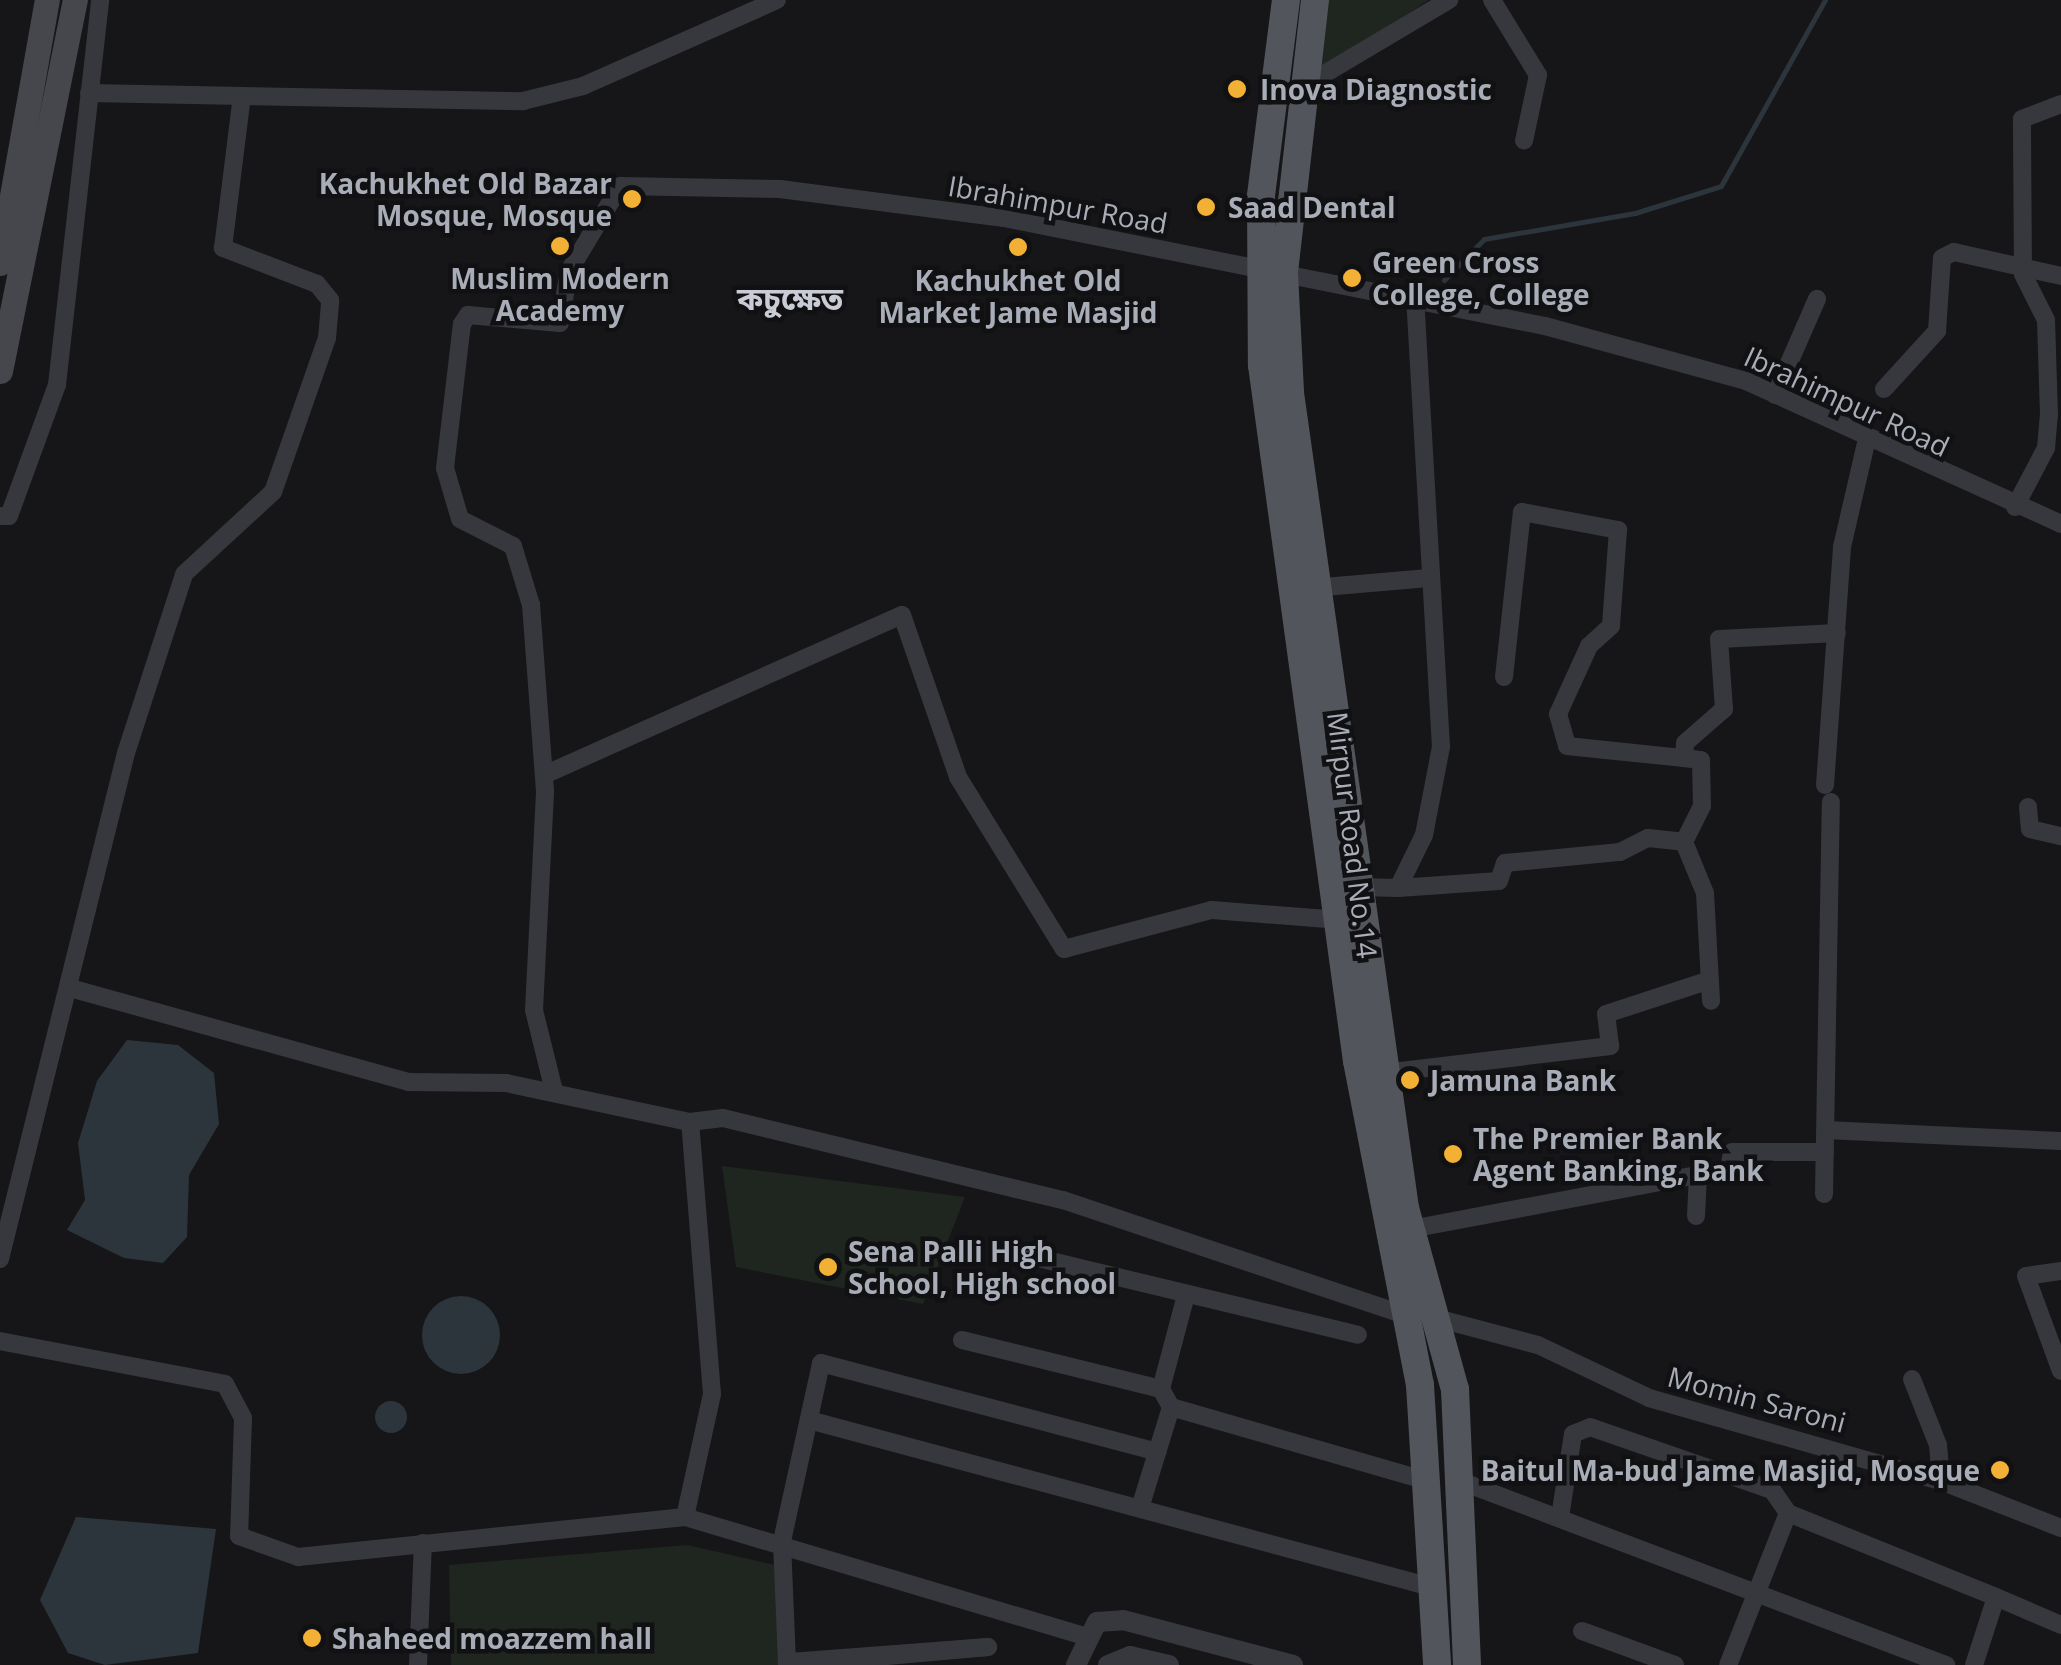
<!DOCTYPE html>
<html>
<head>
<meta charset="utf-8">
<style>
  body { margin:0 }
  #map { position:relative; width:2061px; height:1665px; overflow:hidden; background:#161618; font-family:"Open Sans","Noto Sans Bengali",sans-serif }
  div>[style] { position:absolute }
  .green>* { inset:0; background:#1e261f }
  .water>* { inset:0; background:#2c353c }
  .round { border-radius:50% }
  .stream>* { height:5px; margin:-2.5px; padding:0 2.5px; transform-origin:2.5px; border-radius:2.5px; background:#2c353c }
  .minor>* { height:18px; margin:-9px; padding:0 9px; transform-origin:9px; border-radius:9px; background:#37383d }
  .tertiary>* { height:20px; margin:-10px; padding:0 10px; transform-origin:10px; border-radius:10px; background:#37383d }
  .secondary>* { height:25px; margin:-12.5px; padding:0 12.5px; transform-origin:12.5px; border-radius:12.5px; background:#45474d }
  .primary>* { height:28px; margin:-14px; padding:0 14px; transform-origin:14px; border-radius:14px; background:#53555c }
  .dots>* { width:28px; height:28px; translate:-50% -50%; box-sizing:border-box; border:5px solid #111113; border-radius:50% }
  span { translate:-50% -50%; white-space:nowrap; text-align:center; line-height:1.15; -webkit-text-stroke:9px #111113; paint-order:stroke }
  .poi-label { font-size:28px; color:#a8adb8; font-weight:700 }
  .left { translate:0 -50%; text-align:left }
  .right { translate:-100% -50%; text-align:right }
  .street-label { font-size:28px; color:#a8adb8 }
  .quarter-label { font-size:32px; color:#c9ccd4; font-weight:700 }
</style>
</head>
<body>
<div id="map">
  <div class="green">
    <i style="clip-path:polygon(1321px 0,1429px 0,1312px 76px)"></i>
    <i style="clip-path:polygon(722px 1166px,965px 1197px,923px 1304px,736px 1267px)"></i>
    <i style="clip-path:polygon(687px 1545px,775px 1565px,779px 1665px,451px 1665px,449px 1565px)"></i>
  </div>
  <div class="water">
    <i style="clip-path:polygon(127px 1040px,178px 1045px,214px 1073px,219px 1124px,189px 1175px,187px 1237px,163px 1263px,124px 1258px,67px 1230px,85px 1200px,78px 1143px,97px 1081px)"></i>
    <i class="round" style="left:422px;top:1296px;width:78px;height:78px"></i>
    <i class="round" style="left:375px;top:1401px;width:32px;height:32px"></i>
    <i style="clip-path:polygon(76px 1517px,216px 1529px,198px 1653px,105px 1665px,68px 1653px,40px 1600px)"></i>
  </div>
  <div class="stream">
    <i style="left:1444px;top:280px;width:57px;rotate:-45.7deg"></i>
    <i style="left:1484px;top:239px;width:153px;rotate:-9.8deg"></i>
    <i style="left:1635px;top:213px;width:90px;rotate:-17.4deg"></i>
    <i style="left:1721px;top:186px;width:213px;rotate:-60.8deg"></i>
  </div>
  <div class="minor">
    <i style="left:1492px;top:0;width:88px;rotate:58.5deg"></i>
    <i style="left:1538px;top:75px;width:67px;rotate:102deg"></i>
    <i style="left:1304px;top:86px;width:169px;rotate:-30.7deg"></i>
    <i style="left:89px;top:93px;width:434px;rotate:1.1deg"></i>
    <i style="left:523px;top:101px;width:62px;rotate:-14deg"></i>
    <i style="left:583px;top:86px;width:212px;rotate:-23.9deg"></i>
    <i style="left:1884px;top:389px;width:79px;rotate:-47.6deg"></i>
    <i style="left:1937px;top:331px;width:73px;rotate:-86.1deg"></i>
    <i style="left:1942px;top:258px;width:13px;rotate:-27deg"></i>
    <i style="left:1954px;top:252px;width:110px;rotate:12.6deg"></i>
    <i style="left:1775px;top:395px;width:105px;rotate:-66.4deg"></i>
    <i style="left:2015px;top:507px;width:67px;rotate:-62.3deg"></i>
    <i style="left:2046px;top:448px;width:33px;rotate:-85deg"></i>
    <i style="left:2049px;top:415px;width:95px;rotate:-91.8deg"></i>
    <i style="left:2046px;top:320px;width:51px;rotate:-116.6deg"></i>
    <i style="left:2023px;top:274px;width:155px;rotate:-90.4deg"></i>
    <i style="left:2022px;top:119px;width:42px;rotate:-21deg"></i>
    <i style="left:0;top:516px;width:9px"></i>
    <i style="left:9px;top:516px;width:140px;rotate:-69.9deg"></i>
    <i style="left:57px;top:385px;width:387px;rotate:-83.6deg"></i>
    <i style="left:1324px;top:587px;width:105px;rotate:-4.9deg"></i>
    <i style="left:1504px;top:677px;width:166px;rotate:-83.8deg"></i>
    <i style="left:1522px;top:512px;width:98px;rotate:10.6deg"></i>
    <i style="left:1618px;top:530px;width:96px;rotate:94.2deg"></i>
    <i style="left:1611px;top:626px;width:30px;rotate:138deg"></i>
    <i style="left:1589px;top:646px;width:75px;rotate:114.5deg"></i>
    <i style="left:1558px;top:714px;width:33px;rotate:74deg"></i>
    <i style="left:1567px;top:746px;width:118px;rotate:5.9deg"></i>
    <i style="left:1684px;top:758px;width:15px;rotate:-86deg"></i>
    <i style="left:1685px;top:743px;width:52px;rotate:-41.1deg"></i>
    <i style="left:1724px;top:709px;width:70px;rotate:-94.1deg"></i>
    <i style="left:1719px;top:639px;width:118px;rotate:-2.9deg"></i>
    <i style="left:1684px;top:758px;width:17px;rotate:7deg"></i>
    <i style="left:1701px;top:760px;width:46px;rotate:88.8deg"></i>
    <i style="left:1702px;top:806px;width:40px;rotate:116.6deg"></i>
    <i style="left:1684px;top:842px;width:55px;rotate:67.6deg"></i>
    <i style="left:1705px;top:893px;width:108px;rotate:86.8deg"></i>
    <i style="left:544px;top:775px;width:392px;rotate:-24.1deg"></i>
    <i style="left:902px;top:615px;width:171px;rotate:70.9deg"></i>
    <i style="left:958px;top:777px;width:202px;rotate:58.4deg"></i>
    <i style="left:1064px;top:949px;width:153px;rotate:-14.8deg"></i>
    <i style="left:1212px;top:910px;width:128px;rotate:4.5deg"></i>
    <i style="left:1825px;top:785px;width:239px;rotate:-85.9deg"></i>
    <i style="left:1842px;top:547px;width:107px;rotate:-77deg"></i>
    <i style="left:2028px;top:807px;width:22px;rotate:85deg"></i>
    <i style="left:2030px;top:829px;width:32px;rotate:13deg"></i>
    <i style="left:1358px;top:887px;width:40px;rotate:1.4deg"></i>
    <i style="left:1398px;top:888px;width:59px;rotate:-63.9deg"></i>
    <i style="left:1424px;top:835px;width:90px;rotate:-79.1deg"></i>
    <i style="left:1441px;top:747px;width:448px;rotate:-93.3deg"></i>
    <i style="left:1398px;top:888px;width:101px;rotate:-4deg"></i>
    <i style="left:1499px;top:881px;width:19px;rotate:-72deg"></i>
    <i style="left:1505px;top:863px;width:116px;rotate:-5.5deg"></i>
    <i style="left:1620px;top:852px;width:31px;rotate:-27deg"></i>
    <i style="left:1648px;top:838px;width:36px;rotate:6deg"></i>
    <i style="left:70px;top:988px;width:351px;rotate:15.5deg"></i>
    <i style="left:408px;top:1082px;width:98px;rotate:0.6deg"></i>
    <i style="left:506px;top:1083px;width:188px;rotate:12deg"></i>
    <i style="left:690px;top:1122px;width:33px;rotate:-7deg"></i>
    <i style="left:723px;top:1118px;width:350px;rotate:13.6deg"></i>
    <i style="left:1063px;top:1200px;width:363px;rotate:18.6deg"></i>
    <i style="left:1384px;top:1073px;width:228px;rotate:-6.8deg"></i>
    <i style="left:1610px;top:1046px;width:32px;rotate:-97deg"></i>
    <i style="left:1606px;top:1014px;width:109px;rotate:-18.1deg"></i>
    <i style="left:554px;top:1091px;width:83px;rotate:-103.9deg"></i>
    <i style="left:534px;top:1010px;width:219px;rotate:-87.1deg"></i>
    <i style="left:545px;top:791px;width:187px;rotate:-94.3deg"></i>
    <i style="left:531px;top:605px;width:62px;rotate:-107deg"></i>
    <i style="left:513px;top:546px;width:59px;rotate:-153deg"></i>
    <i style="left:460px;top:519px;width:53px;rotate:-106.4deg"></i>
    <i style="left:445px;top:468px;width:145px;rotate:-83.3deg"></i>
    <i style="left:462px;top:324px;width:11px;rotate:-56deg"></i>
    <i style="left:468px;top:315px;width:92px;rotate:5deg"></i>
    <i style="left:560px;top:323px;width:53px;rotate:-80.2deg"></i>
    <i style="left:569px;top:271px;width:99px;rotate:-59deg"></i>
    <i style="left:620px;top:186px;width:160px;rotate:1.1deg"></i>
    <i style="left:780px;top:189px;width:226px;rotate:7.4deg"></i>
    <i style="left:1004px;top:218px;width:552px;rotate:11.29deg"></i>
    <i style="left:1545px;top:326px;width:208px;rotate:15.3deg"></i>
    <i style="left:1746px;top:381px;width:346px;rotate:24.4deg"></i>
    <i style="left:1826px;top:1130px;width:235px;rotate:2.7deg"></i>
    <i style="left:1824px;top:1194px;width:392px;rotate:-89deg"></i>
    <i style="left:1696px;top:1216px;width:41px;rotate:-87.2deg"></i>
    <i style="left:1411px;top:1229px;width:324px;rotate:-10.7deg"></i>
    <i style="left:1729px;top:1169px;width:17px;rotate:-80deg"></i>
    <i style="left:1732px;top:1152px;width:93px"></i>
    <i style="left:1001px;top:1249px;width:367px;rotate:13.5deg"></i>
    <i style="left:0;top:1259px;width:521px;rotate:-76.02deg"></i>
    <i style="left:126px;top:753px;width:188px;rotate:-72deg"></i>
    <i style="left:184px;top:574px;width:121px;rotate:-42.7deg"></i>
    <i style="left:273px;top:492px;width:163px;rotate:-70.7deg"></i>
    <i style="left:327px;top:338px;width:38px;rotate:-85deg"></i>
    <i style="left:330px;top:300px;width:21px;rotate:-129deg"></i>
    <i style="left:317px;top:284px;width:101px;rotate:-159deg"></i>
    <i style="left:223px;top:248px;width:153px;rotate:-82.9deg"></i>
    <i style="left:2061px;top:1271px;width:35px;rotate:172deg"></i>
    <i style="left:2026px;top:1276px;width:101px;rotate:69.8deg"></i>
    <i style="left:1186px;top:1295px;width:97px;rotate:104.9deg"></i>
    <i style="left:1161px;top:1389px;width:21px;rotate:61deg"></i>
    <i style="left:1171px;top:1407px;width:270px;rotate:16.1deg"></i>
    <i style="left:1440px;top:1319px;width:101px;rotate:14.9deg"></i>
    <i style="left:1538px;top:1345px;width:123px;rotate:25.5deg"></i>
    <i style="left:1649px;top:1398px;width:304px;rotate:15.9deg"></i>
    <i style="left:1941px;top:1481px;width:129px;rotate:21.4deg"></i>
    <i style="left:962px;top:1340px;width:205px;rotate:13.8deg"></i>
    <i style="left:0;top:1341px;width:229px;rotate:10.8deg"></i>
    <i style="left:225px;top:1384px;width:38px;rotate:62deg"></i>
    <i style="left:243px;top:1418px;width:118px;rotate:91.9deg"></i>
    <i style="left:239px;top:1536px;width:63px;rotate:19.6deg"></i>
    <i style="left:298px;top:1557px;width:389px;rotate:-5.9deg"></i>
    <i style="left:685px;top:1517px;width:416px;rotate:16.6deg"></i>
    <i style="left:1912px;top:1379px;width:71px;rotate:68.5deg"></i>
    <i style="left:1938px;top:1445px;width:36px;rotate:85deg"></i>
    <i style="left:809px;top:1420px;width:648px;rotate:15.02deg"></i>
    <i style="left:1460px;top:1481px;width:520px;rotate:20.74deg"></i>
    <i style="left:1140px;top:1508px;width:106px;rotate:-72.9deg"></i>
    <i style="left:1788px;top:1513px;width:224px;rotate:22deg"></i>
    <i style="left:1996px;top:1597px;width:71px;rotate:107.9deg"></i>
    <i style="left:685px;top:1517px;width:126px;rotate:-77.6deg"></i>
    <i style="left:712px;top:1394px;width:273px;rotate:-94.6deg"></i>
    <i style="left:1560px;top:1517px;width:84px;rotate:-81.1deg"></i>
    <i style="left:1573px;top:1434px;width:18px;rotate:-22deg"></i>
    <i style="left:1590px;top:1427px;width:193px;rotate:19.1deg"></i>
    <i style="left:1772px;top:1490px;width:28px;rotate:55deg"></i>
    <i style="left:1788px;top:1513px;width:163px;rotate:111.5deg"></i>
    <i style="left:1996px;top:1597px;width:71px;rotate:23.3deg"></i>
    <i style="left:1582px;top:1631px;width:99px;rotate:20.1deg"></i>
    <i style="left:418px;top:1665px;width:122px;rotate:-87.7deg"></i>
    <i style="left:787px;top:1665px;width:202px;rotate:-5.1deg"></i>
    <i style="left:988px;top:1647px;width:202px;rotate:175.7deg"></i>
    <i style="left:787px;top:1662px;width:121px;rotate:-92.4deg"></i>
    <i style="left:782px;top:1541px;width:182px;rotate:-77.6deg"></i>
    <i style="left:821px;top:1363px;width:348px;rotate:14.8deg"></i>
  </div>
  <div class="tertiary">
    <i style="left:1076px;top:1665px;width:48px;rotate:-64deg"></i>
    <i style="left:1097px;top:1622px;width:26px;rotate:-4deg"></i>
    <i style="left:1123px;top:1620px;width:176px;rotate:14.8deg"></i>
    <i style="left:1108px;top:1665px;width:24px;rotate:-22deg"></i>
    <i style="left:1130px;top:1656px;width:40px;rotate:13deg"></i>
  </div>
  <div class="secondary">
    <i style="left:0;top:263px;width:267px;rotate:-79.9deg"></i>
    <i style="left:0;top:371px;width:379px;rotate:-78.6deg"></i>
  </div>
  <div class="primary">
    <i style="left:1286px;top:0;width:198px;rotate:97.3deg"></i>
    <i style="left:1261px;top:196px;width:169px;rotate:89.7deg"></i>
    <i style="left:1262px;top:365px;width:702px;rotate:82.23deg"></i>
    <i style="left:1357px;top:1061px;width:330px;rotate:79deg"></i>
    <i style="left:1420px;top:1385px;width:281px;rotate:86.5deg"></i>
    <i style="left:1315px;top:0;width:275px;rotate:96.5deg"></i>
    <i style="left:1284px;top:273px;width:120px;rotate:87.1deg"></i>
    <i style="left:1290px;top:393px;width:823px;rotate:81.97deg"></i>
    <i style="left:1405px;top:1208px;width:188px;rotate:74.6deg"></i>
    <i style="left:1455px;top:1389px;width:276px;rotate:87.5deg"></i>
  </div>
  <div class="dots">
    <i style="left:1237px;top:89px;background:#f2b134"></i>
    <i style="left:632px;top:199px;background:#f2b134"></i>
    <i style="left:1206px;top:207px;background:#f2b134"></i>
    <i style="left:560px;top:246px;background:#f2b134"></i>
    <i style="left:1018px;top:247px;background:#f2b134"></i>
    <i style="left:1352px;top:278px;background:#f2b134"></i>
    <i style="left:1410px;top:1080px;background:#f2b134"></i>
    <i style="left:1453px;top:1154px;background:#f2b134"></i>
    <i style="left:828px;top:1267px;background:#f2b134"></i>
    <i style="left:2000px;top:1470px;background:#f2b134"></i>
    <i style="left:312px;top:1638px;background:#f2b134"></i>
  </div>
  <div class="poi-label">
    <span class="left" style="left:1260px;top:89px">Inova Diagnostic</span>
    <span class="right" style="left:612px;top:199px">Kachukhet Old Bazar<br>Mosque, Mosque</span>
    <span class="left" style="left:1228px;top:207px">Saad Dental</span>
    <span class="left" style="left:1372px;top:278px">Green Cross<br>College, College</span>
    <span style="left:560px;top:294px">Muslim Modern<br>Academy</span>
    <span style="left:1018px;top:296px">Kachukhet Old<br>Market Jame Masjid</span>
    <span class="left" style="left:1430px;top:1080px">Jamuna Bank</span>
    <span class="left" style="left:1473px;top:1154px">The Premier Bank<br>Agent Banking, Bank</span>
    <span class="left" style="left:848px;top:1267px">Sena Palli High<br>School, High school</span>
    <span class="right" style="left:1980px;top:1470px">Baitul Ma-bud Jame Masjid, Mosque</span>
    <span class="left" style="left:332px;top:1638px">Shaheed moazzem hall</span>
  </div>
  <div class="street-label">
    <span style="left:1058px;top:204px;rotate:10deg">Ibrahimpur Road</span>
    <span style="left:1847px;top:401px;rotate:25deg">Ibrahimpur Road</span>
    <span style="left:1353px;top:835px;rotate:83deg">Mirpur Road No.14</span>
    <span style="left:1757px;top:1399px;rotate:15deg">Momin Saroni</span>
  </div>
  <div class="quarter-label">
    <span style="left:790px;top:298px">কচুক্ষেত</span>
  </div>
</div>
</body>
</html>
